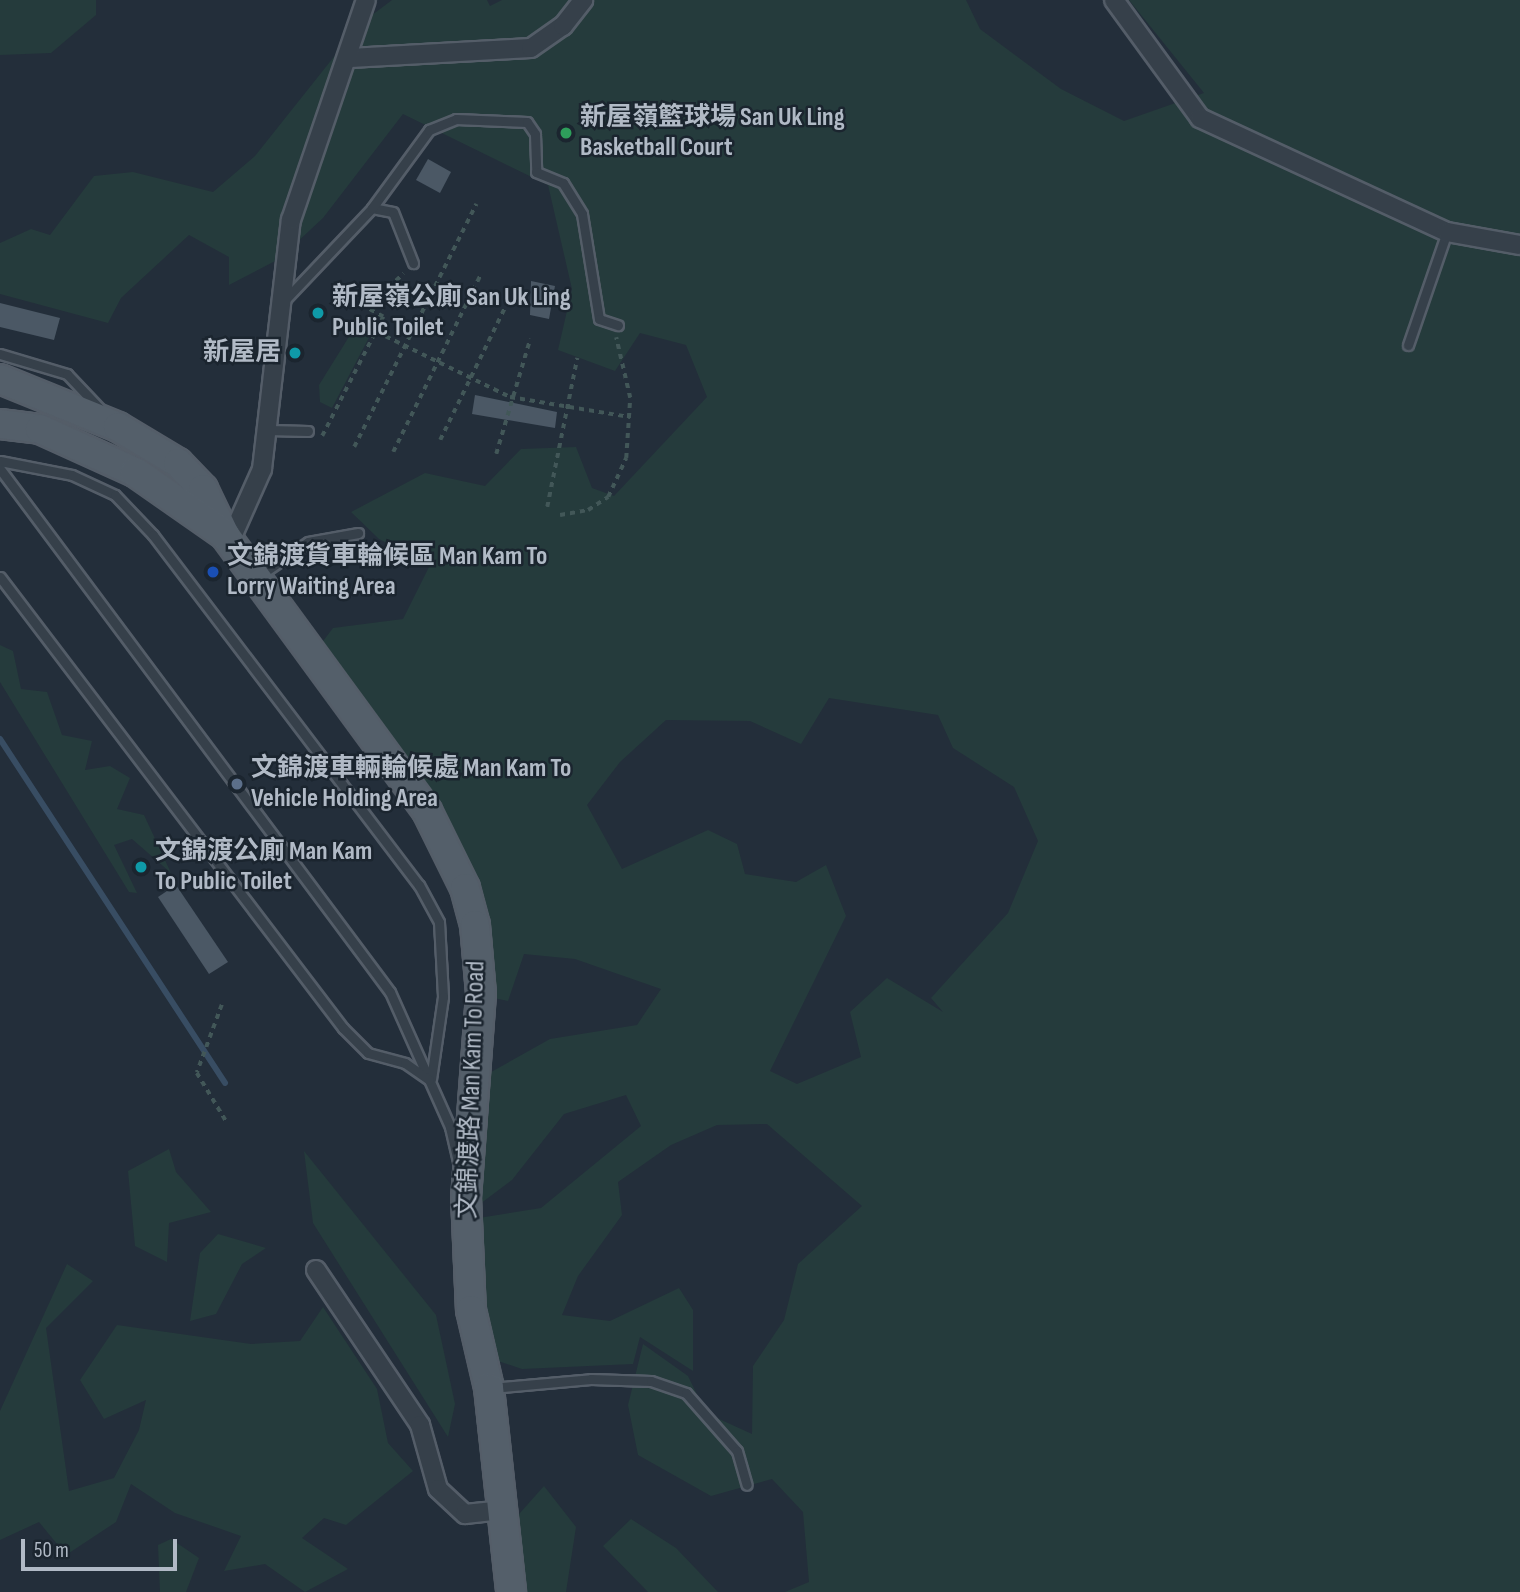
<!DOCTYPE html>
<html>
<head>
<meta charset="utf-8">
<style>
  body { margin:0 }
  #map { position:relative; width:1520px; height:1592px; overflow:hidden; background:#232e3a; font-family:"Sofia Sans Condensed","Noto Sans SC",sans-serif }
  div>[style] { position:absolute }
  .green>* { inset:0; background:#253b3c }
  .stream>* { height:6px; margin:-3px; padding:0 3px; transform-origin:3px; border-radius:3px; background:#384d63 }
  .building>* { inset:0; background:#4b5865 }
  .path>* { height:3.5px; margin-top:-1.75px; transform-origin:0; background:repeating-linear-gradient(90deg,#425758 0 5px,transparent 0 10px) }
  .roads { filter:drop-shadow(2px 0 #545d68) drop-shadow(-2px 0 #545d68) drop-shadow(0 2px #545d68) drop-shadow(0 -2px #545d68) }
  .lane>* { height:9px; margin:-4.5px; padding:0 4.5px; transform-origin:4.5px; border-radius:4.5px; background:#36404a }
  .street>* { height:18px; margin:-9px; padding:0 9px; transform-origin:9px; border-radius:9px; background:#36404a }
  .primary>* { height:28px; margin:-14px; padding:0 14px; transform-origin:14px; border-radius:14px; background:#545f6a }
  .dots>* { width:19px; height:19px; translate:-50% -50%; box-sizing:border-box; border:4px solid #1b252f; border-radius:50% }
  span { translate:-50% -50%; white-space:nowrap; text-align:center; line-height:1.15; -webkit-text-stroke:5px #1b252f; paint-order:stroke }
  .poi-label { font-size:26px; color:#b1bac6; font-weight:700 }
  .left { translate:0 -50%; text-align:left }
  .right { translate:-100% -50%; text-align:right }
  .street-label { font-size:26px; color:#b1bac6 }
  .scale { position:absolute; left:21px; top:1539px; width:156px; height:32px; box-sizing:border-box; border:4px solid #b1bac6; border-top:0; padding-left:9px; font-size:21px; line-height:24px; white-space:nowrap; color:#b1bac6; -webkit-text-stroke:5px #1b252f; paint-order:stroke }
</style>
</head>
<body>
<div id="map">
  <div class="green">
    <i style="clip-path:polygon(0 0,96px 0,96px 15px,51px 53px,0 55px)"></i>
    <i style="clip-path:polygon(evenodd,392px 0,487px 0,490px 6px,502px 0,966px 0,980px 29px,1061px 89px,1124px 121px,1204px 93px,1129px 0,1520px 0,1520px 1592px,785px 1592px,809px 1582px,803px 1512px,772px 1479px,711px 1496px,638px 1455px,628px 1405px,643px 1344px,688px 1376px,706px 1413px,752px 1434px,753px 1366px,784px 1320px,798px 1264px,862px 1206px,767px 1124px,717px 1125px,671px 1145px,618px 1182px,622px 1215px,578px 1276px,562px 1315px,610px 1321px,679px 1288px,693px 1310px,693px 1371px,640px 1337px,633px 1364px,522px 1369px,477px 1354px,460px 1221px,541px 1208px,641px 1126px,626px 1095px,564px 1114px,512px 1180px,472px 1210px,484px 1076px,550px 1039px,637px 1025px,661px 989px,575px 959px,524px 954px,508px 1001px,489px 997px,475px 885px,317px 649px,333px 628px,403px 619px,430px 565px,379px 539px,351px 512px,425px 473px,485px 486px,521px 449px,576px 447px,592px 488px,614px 496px,707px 397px,686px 345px,640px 333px,615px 371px,558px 350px,572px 289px,548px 185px,403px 114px,323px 218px,279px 259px,229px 285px,229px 257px,189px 235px,121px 298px,108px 323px,0 294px,0 243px,31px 229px,50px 235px,94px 176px,133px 172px,213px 192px,255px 156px,360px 24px,392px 0,829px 698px,938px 715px,953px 748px,1014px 787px,1038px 841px,1008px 913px,931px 998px,943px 1012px,887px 978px,850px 1012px,861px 1057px,797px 1084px,770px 1071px,846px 916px,826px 865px,796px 882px,745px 874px,737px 844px,708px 830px,622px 869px,587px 805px,620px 762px,666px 720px,750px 721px,801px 744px,829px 698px)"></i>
    <i style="clip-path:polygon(360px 319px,374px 328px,332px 408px,320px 402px,319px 385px)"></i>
    <i style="clip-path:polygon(0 645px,13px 651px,21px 689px,47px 692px,62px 735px,92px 741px,85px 770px,110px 766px,130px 778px,117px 809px,144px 815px,171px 873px,132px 839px,114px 845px,137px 893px,129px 892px,0 682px)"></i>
    <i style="clip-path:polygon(169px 1149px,176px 1172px,211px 1212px,169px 1223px,167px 1262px,135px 1246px,128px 1171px)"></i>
    <i style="clip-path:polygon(304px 1151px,436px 1315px,455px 1404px,448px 1437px,313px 1223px)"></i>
    <i style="clip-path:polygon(218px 1234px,266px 1248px,242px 1264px,216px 1314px,190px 1321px,200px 1253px)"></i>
    <i style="clip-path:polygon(67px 1264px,93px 1281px,46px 1328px,69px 1491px,114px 1478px,139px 1430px,146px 1400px,104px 1419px,80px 1380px,117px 1325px,251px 1344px,300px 1341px,323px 1307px,377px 1389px,388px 1443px,413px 1471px,346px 1525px,324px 1518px,302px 1538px,348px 1569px,305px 1592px,265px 1564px,224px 1571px,241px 1536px,175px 1513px,131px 1484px,116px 1522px,66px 1555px,39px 1522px,0 1540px,0 1411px)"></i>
    <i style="clip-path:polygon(544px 1486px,576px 1527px,566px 1592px,511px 1592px,504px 1531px)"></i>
    <i style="clip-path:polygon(631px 1519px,676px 1548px,718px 1592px,648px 1592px,603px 1546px)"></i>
    <i style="clip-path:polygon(171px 1539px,199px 1558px,186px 1592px,160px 1592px,158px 1545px)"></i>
  </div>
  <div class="stream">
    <i style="left:0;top:739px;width:411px;rotate:56.8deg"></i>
  </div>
  <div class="building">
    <i style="clip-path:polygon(428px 159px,451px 172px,440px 193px,416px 180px)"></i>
    <i style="clip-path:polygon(531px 281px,555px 286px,549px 319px,530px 315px)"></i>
    <i style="clip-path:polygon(0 303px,60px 318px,54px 340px,0 327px)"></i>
    <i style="clip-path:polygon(475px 395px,557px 412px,555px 428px,472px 414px)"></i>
    <i style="clip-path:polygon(176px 885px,228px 962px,209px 974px,158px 897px)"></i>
  </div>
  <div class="path">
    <i style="left:377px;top:332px;width:148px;rotate:26deg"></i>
    <i style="left:510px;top:397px;width:122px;rotate:9.5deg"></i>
    <i style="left:322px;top:436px;width:134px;rotate:-62.9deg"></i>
    <i style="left:383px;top:317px;width:18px;rotate:-151deg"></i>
    <i style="left:367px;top:308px;width:50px;rotate:-43.4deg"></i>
    <i style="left:440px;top:440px;width:157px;rotate:-63.9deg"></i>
    <i style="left:354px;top:447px;width:272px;rotate:-63.3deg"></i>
    <i style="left:393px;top:452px;width:199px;rotate:-63.7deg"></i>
    <i style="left:496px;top:454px;width:120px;rotate:-73.5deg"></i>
    <i style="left:547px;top:507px;width:152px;rotate:-78.6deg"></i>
    <i style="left:560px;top:515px;width:28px;rotate:-10deg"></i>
    <i style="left:588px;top:510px;width:24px;rotate:-33deg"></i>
    <i style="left:608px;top:497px;width:43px;rotate:-65.2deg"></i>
    <i style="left:626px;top:458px;width:60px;rotate:-86.2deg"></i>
    <i style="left:630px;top:398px;width:62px;rotate:-103.1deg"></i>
    <i style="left:222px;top:1005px;width:72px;rotate:110.2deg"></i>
    <i style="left:197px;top:1073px;width:56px;rotate:58.9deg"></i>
  </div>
  <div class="roads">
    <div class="lane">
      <i style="left:372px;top:208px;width:21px;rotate:11deg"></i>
      <i style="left:393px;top:212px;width:55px;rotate:68.6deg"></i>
      <i style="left:282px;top:303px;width:131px;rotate:-46.5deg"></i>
      <i style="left:372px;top:208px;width:97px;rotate:-53.8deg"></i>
      <i style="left:429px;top:130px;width:29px;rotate:-22deg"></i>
      <i style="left:456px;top:119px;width:71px;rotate:2.4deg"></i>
      <i style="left:527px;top:122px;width:14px;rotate:56deg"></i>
      <i style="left:535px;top:134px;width:38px;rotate:88deg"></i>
      <i style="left:536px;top:172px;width:29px;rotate:22deg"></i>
      <i style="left:563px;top:183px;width:36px;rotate:58deg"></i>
      <i style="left:582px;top:214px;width:106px;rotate:80.8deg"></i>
      <i style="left:599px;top:319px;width:20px;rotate:18deg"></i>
      <i style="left:1408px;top:345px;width:120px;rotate:-71deg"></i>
      <i style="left:0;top:354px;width:70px;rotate:16.6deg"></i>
      <i style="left:67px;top:374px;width:51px;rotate:46.6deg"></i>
      <i style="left:268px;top:430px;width:40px;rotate:1.4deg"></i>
      <i style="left:0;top:461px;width:73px;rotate:11deg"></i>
      <i style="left:72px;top:475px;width:47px;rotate:24.9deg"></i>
      <i style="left:115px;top:495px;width:55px;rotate:46.5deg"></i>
      <i style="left:153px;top:535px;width:440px;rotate:52.8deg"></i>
      <i style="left:419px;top:885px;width:42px;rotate:61.6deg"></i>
      <i style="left:439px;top:922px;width:75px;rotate:86.9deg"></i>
      <i style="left:443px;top:997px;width:83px;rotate:98.3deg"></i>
      <i style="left:0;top:469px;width:652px;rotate:53.29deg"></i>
      <i style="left:390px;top:992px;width:148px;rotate:66deg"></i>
      <i style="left:450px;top:1127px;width:35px;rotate:77deg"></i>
      <i style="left:260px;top:575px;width:58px;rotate:-34.5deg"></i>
      <i style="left:308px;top:542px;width:51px;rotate:-10.2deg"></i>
      <i style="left:0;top:577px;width:567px;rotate:52.75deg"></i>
      <i style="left:343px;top:1028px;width:35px;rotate:45deg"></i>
      <i style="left:368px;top:1053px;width:38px;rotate:15deg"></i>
      <i style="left:405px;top:1063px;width:29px;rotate:35deg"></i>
      <i style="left:491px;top:1388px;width:100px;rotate:-5.1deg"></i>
      <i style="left:591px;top:1379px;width:60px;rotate:1.9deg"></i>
      <i style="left:651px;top:1381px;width:37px;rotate:19deg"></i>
      <i style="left:686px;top:1393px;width:77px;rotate:48.7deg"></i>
      <i style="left:737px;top:1451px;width:35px;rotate:74deg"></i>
    </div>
    <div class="street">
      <i style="left:1114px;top:0;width:146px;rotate:53.9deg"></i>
      <i style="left:1200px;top:118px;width:272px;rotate:24.8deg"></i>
      <i style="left:1447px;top:232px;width:74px;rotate:10.1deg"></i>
      <i style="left:350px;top:58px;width:181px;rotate:-3.2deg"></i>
      <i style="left:531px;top:48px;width:39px;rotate:-35deg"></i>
      <i style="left:563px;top:26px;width:33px;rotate:-52deg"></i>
      <i style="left:230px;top:541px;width:79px;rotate:-66deg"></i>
      <i style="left:262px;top:469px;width:251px;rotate:-83.4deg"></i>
      <i style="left:291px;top:220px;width:232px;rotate:-71.2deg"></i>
      <i style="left:316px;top:1270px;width:187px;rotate:56.1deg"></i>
      <i style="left:420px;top:1425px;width:66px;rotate:74.3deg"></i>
      <i style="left:438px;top:1489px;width:37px;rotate:43deg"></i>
      <i style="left:465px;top:1514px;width:37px;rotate:-6deg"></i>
    </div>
    <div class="primary">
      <i style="left:0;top:379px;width:127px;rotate:22.1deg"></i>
      <i style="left:118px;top:427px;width:70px;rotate:31deg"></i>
      <i style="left:178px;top:463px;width:36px;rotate:46deg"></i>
      <i style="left:203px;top:489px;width:51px;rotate:64.4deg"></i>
      <i style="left:225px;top:535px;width:342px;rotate:53.8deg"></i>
      <i style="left:427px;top:811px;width:86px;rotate:63.7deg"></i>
      <i style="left:465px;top:888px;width:38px;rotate:75deg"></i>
      <i style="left:475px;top:925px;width:69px;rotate:85deg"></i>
      <i style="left:481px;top:994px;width:204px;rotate:94.2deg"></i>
      <i style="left:466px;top:1197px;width:113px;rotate:87.5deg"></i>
      <i style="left:471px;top:1310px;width:80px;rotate:77deg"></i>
      <i style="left:489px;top:1388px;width:205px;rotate:83.8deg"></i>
      <i style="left:0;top:424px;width:40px;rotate:7.1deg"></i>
      <i style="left:40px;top:429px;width:104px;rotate:24.4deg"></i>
      <i style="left:135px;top:472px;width:110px;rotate:35deg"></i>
    </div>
  </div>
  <div class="dots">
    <i style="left:566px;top:133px;background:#2e9e5b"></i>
    <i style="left:318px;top:313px;background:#0f9aa8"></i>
    <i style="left:295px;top:353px;background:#0f9aa8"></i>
    <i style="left:213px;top:572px;background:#1a4fb4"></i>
    <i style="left:237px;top:784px;background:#5c6f8a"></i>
    <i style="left:141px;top:867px;background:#0f9aa8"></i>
  </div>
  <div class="poi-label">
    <span class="left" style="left:580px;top:133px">新屋嶺籃球場 San Uk Ling<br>Basketball Court</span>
    <span class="left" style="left:332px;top:313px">新屋嶺公廁 San Uk Ling<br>Public Toilet</span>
    <span class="right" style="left:281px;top:353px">新屋居</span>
    <span class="left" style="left:227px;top:572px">文錦渡貨車輪候區 Man Kam To<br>Lorry Waiting Area</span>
    <span class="left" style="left:251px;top:784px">文錦渡車輛輪候處 Man Kam To<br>Vehicle Holding Area</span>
    <span class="left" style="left:155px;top:867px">文錦渡公廁 Man Kam<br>To Public Toilet</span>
  </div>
  <div class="street-label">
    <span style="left:472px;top:1090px;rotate:-88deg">文錦渡路 Man Kam To Road</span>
  </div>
  <div class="scale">50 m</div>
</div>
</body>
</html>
